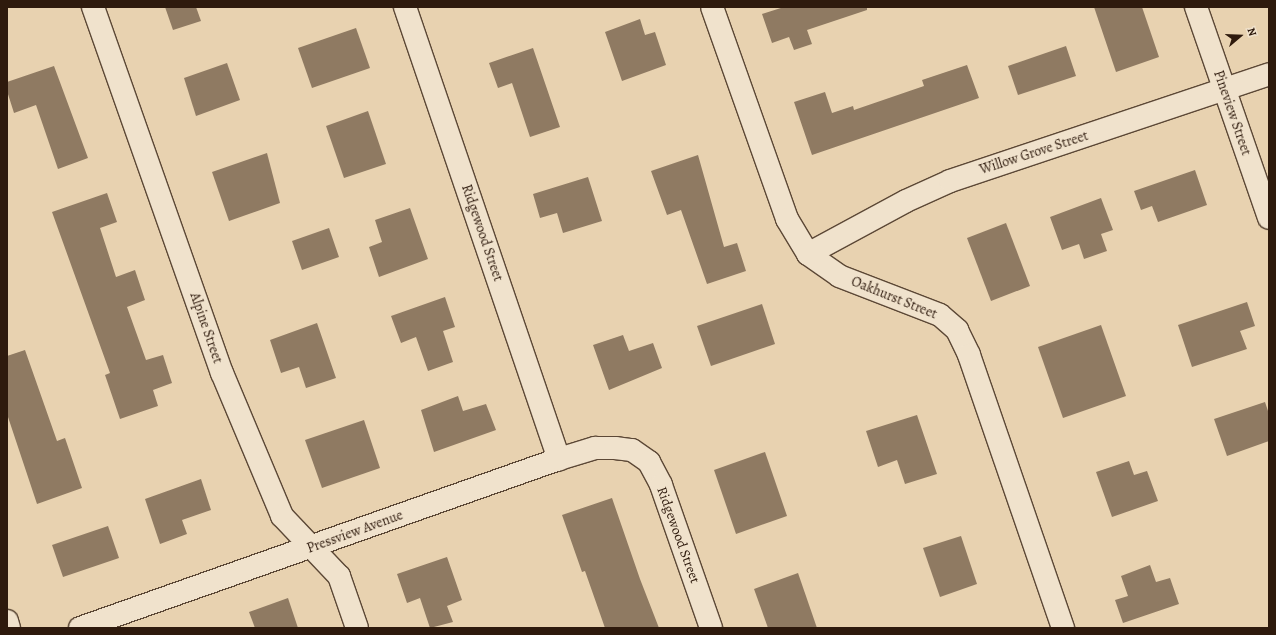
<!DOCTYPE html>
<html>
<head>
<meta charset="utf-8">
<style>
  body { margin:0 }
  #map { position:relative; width:1276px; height:635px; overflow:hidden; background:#e8d2b0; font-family:Alegreya,serif }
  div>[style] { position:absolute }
  .building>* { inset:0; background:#8f7a62 }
  .roads { filter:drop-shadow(1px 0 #5c4836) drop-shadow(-1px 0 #5c4836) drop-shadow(0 1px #5c4836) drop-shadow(0 -1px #5c4836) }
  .minor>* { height:22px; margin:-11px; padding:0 11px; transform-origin:11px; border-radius:11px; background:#f0e2cc }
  span { translate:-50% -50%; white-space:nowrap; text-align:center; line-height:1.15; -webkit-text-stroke:3px #f0e2cc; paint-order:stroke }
  .street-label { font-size:14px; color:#2e1a0d }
  .frame { position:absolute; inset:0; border:8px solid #2e1a0d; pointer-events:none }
  .north { position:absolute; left:1220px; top:16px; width:40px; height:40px; -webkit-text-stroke:3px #f0e2cc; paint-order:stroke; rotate:71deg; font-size:11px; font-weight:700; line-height:16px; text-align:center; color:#2e1a0d }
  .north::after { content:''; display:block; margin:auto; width:14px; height:18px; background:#2e1a0d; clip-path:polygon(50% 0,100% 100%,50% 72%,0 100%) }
</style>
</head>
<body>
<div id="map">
  <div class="building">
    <i style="clip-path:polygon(165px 7px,196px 7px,201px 21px,173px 30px)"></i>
    <i style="clip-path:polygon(784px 7px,867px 7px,867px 10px,807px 30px,812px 44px,794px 50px,789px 37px,772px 43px,762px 14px)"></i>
    <i style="clip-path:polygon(1094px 7px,1142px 7px,1159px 57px,1116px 72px)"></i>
    <i style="clip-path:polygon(640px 19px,645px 35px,655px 32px,666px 65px,622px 81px,605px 32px)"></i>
    <i style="clip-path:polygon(356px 28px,370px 68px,312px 88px,298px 48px)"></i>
    <i style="clip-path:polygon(1066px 46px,1076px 76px,1018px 95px,1008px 66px)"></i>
    <i style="clip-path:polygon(533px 48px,560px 127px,530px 137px,512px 83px,498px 88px,489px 63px)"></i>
    <i style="clip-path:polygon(227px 63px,240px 100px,196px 116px,184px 78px)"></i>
    <i style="clip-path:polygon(967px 65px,979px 98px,812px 155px,794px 102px,825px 92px,832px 113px,853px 106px,854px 110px,924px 86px,922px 80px)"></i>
    <i style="clip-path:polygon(54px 66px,88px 158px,58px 169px,36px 105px,14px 113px,7px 91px,7px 82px)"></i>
    <i style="clip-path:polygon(368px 111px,386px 164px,344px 178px,326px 126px)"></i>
    <i style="clip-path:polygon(267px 153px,280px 203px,229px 221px,212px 172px)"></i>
    <i style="clip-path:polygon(698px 155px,724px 247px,737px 243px,746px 271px,707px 284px,681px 210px,667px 215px,651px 171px)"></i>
    <i style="clip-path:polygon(1195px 170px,1207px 205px,1158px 222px,1152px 206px,1141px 210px,1134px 191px)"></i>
    <i style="clip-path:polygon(588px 177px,602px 221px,563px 233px,557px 213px,540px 218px,533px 194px)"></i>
    <i style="clip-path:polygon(107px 193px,117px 222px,100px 228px,116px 277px,135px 270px,145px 300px,127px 307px,146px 360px,163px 355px,172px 383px,153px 390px,158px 406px,120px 419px,105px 375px,110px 373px,52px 212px)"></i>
    <i style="clip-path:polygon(1101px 198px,1113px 230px,1101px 234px,1107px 251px,1084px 259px,1079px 244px,1062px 250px,1050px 217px)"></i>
    <i style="clip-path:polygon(410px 208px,428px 259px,379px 277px,369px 247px,382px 242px,375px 220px)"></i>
    <i style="clip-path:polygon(1006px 223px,1030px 286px,991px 301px,967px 238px)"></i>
    <i style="clip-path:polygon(329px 228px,339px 257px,302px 270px,292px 241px)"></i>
    <i style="clip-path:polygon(445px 297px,455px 327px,443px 331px,453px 362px,428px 371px,416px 337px,401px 343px,391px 316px)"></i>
    <i style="clip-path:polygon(1247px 302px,1255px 326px,1240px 331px,1247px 349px,1192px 367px,1178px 325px)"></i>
    <i style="clip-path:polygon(762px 304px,775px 344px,711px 366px,697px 326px)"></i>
    <i style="clip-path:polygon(317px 323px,336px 378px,306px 388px,299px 367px,281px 373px,270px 340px)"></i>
    <i style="clip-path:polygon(1101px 325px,1126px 396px,1063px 418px,1038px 347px)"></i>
    <i style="clip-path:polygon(623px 335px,629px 351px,653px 343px,662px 368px,609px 390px,593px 345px)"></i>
    <i style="clip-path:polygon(25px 350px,57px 441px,65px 438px,82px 488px,37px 504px,7px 414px,7px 356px)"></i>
    <i style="clip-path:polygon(458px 396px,463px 411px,486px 404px,496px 430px,434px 452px,421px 410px)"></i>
    <i style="clip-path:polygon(1265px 402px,1269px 414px,1269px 441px,1227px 456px,1214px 419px)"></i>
    <i style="clip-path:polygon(917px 415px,937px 474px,905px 484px,897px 460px,878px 467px,866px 431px)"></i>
    <i style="clip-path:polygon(364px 420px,380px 468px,322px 488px,305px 440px)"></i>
    <i style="clip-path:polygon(765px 452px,787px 516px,736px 534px,714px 470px)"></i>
    <i style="clip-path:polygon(1129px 461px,1134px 475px,1147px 471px,1158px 501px,1112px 517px,1096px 472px)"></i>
    <i style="clip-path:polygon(201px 479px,211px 510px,182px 520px,187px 534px,160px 544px,145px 499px)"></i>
    <i style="clip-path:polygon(612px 498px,640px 579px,659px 628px,605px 628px,585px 571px,582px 572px,562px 515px)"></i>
    <i style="clip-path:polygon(108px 526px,119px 558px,63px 577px,52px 545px)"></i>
    <i style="clip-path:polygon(961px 536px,977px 584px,940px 597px,923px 548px)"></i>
    <i style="clip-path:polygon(447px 557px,462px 600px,447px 606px,453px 622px,430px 628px,420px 598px,407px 603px,397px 574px)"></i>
    <i style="clip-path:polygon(1150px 565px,1156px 582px,1170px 578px,1179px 604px,1123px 623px,1115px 600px,1128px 596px,1121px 576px)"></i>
    <i style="clip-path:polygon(798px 573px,817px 628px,768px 628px,754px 589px)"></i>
    <i style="clip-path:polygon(288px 598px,298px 628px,255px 628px,249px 612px)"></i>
  </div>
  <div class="roads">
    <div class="minor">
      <i style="left:93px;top:7px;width:388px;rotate:70.6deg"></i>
      <i style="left:222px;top:373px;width:155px;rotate:67.2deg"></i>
      <i style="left:282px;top:516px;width:83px;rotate:46.5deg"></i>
      <i style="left:339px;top:576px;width:55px;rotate:70.9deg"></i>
      <i style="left:405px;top:7px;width:478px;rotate:71.2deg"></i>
      <i style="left:712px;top:7px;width:225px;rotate:70.5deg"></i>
      <i style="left:787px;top:219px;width:41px;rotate:59deg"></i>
      <i style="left:808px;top:254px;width:38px;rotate:35deg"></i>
      <i style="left:839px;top:276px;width:108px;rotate:21.1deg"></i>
      <i style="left:940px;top:315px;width:23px;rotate:41deg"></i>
      <i style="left:957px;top:330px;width:28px;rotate:64deg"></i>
      <i style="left:969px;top:355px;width:289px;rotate:71deg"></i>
      <i style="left:1196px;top:7px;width:223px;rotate:70.9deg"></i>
      <i style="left:808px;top:254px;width:111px;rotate:-28.4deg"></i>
      <i style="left:906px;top:201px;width:48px;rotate:-24.4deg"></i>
      <i style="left:950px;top:181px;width:336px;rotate:-18.5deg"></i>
      <i style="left:7px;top:621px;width:7px;rotate:74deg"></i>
      <i style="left:80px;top:628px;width:508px;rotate:-19.43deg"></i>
      <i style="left:559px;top:459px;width:38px;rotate:-17deg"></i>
      <i style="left:595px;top:448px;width:20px"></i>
      <i style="left:615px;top:448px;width:17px;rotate:7deg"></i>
      <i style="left:632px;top:450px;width:21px;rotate:35deg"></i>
      <i style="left:649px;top:462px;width:26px;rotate:62deg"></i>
      <i style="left:661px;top:485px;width:151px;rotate:70.7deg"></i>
    </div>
  </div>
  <div class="street-label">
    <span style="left:1232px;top:113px;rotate:71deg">Pineview Street</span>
    <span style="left:1034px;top:153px;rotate:-18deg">Willow Grove Street</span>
    <span style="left:482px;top:233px;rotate:71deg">Ridgewood Street</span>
    <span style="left:894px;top:298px;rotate:22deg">Oakhurst Street</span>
    <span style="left:206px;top:328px;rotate:71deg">Alpine Street</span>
    <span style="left:355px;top:532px;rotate:-20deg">Pressview Avenue</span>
    <span style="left:678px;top:535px;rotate:70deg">Ridgewood Street</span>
  </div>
  <div class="frame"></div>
  <div class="north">N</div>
</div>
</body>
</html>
